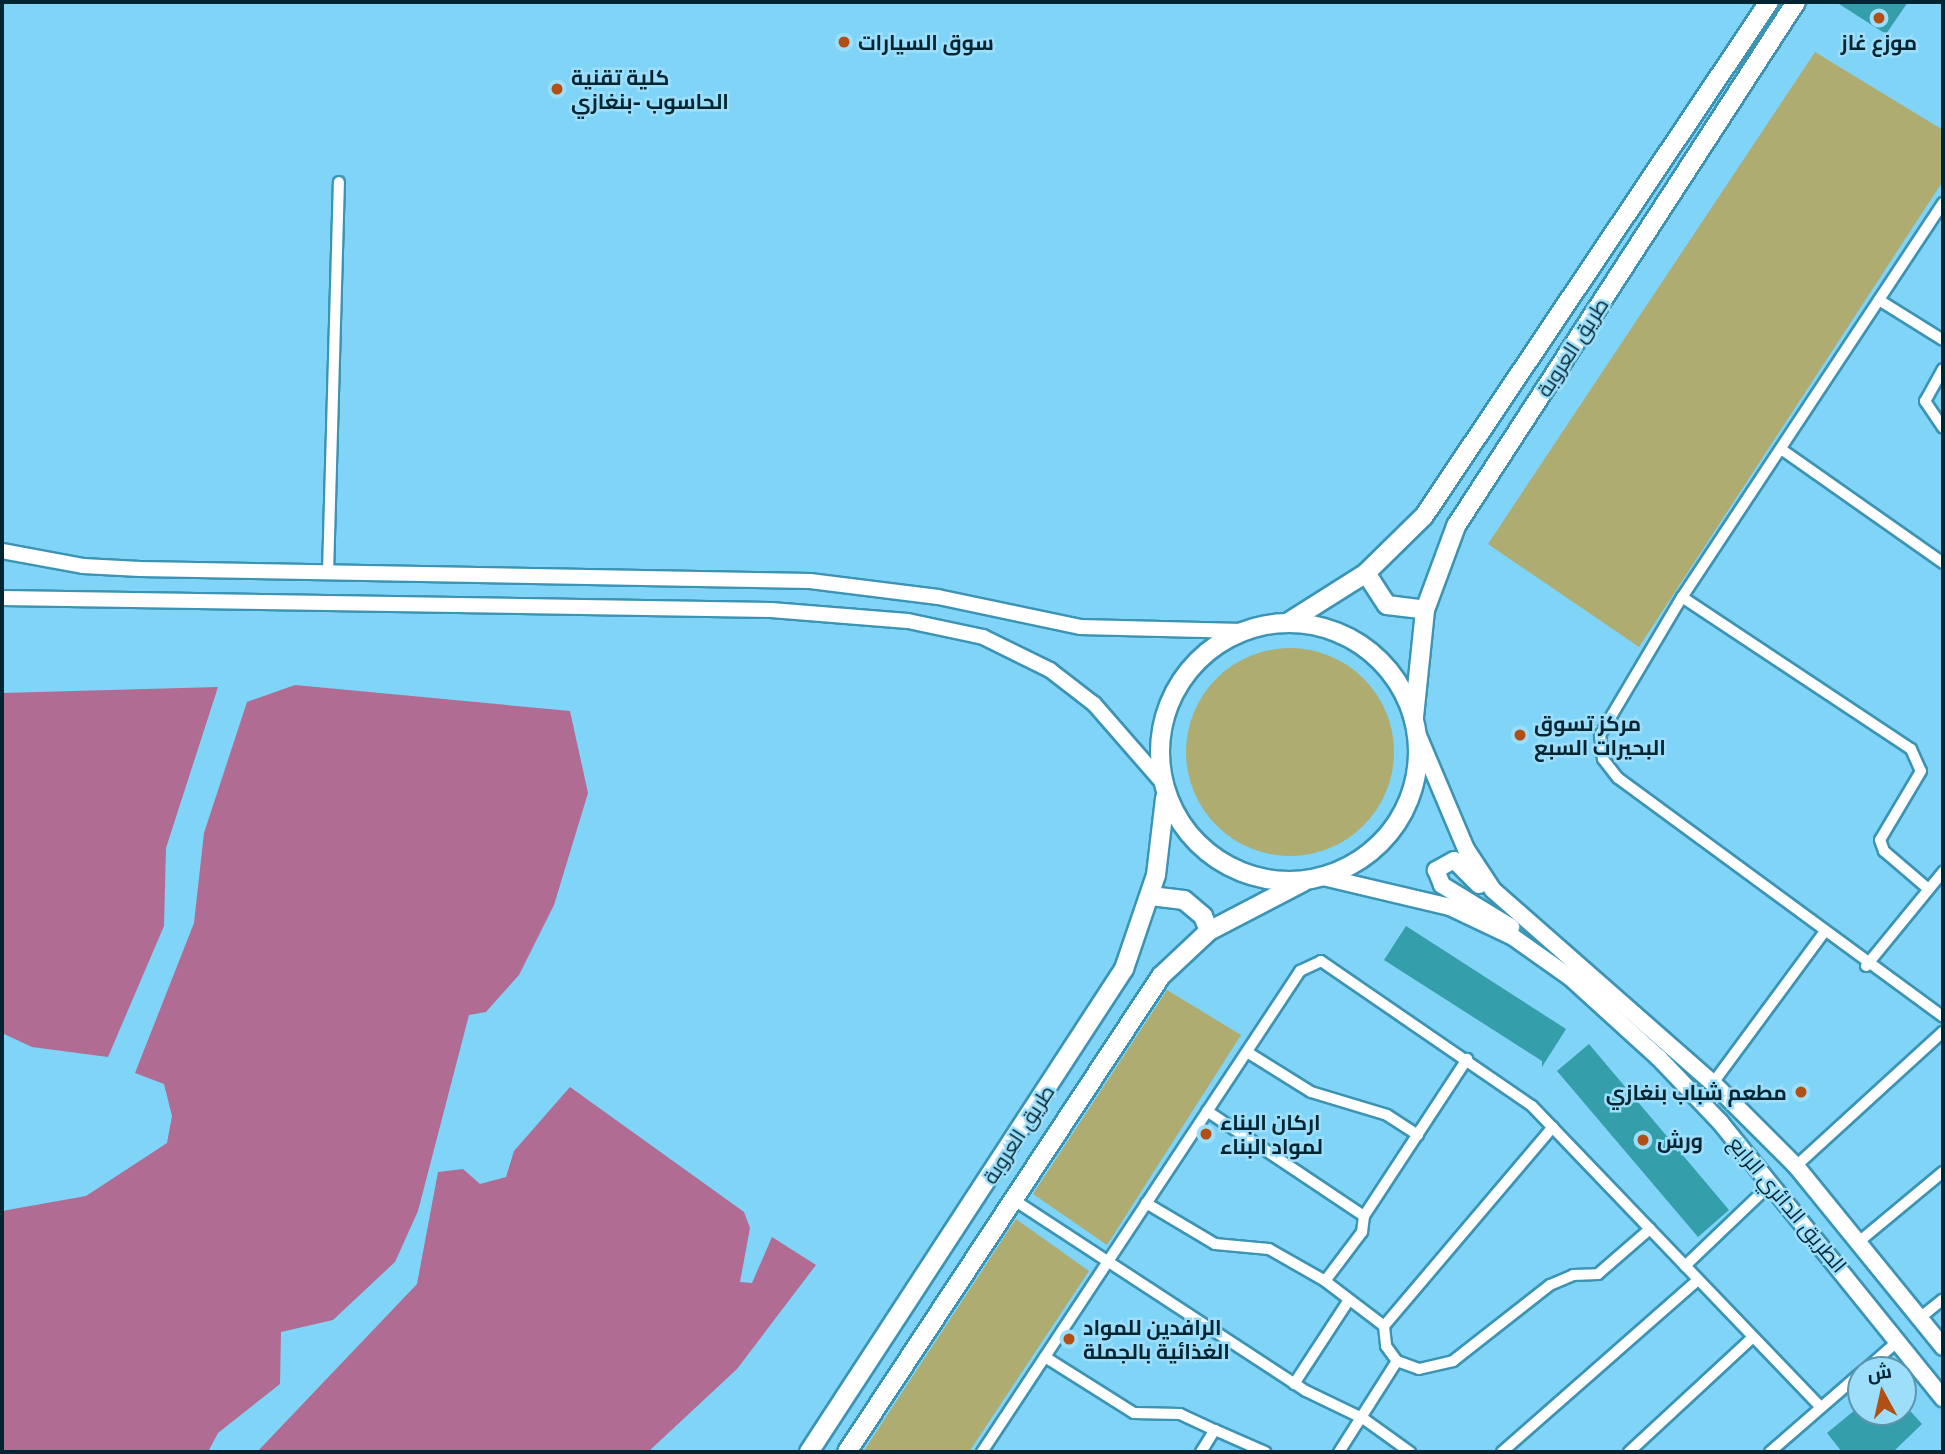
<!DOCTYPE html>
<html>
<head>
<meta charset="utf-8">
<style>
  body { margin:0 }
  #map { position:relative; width:1945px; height:1454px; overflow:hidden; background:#7fd4f7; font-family:"Titillium Web",Cairo,sans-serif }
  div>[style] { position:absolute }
  .green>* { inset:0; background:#afac71 }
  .round { border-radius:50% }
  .water>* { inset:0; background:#b06c92 }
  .building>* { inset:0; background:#349eaa }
  .roads { filter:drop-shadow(2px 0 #3c94b4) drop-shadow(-2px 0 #3c94b4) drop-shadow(0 2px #3c94b4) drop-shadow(0 -2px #3c94b4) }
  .minor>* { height:10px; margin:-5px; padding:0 5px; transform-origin:5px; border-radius:5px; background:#fff }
  .secondary>* { height:14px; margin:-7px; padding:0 7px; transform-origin:7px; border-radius:7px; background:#fff }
  .primary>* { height:16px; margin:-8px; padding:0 8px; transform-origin:8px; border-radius:8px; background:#fff }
  .trunk>* { height:18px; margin:-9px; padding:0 9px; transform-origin:9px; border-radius:9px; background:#fff }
  .trunk>.ring { margin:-9px; padding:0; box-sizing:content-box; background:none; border:18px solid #fff; border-radius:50% }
  .dots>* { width:19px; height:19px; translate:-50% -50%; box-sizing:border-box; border:4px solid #9ddffb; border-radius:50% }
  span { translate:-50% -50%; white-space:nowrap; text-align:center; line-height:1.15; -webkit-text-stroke:5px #9ddffb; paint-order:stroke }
  .poi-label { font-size:21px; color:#002532; font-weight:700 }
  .left { translate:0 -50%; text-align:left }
  .right { translate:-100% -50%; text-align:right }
  .street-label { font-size:21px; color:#002532 }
  .frame { position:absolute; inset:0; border:4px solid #002532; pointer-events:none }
  .north { position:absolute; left:1847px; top:1356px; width:70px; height:70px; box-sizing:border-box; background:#9ddffb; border:2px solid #5e95ab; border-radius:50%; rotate:352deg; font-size:19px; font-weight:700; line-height:28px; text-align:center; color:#002532 }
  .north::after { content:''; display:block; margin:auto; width:24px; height:32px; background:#b24f14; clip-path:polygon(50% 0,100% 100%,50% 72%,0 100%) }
</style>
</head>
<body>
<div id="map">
  <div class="green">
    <i style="clip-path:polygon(1815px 52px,1943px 130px,1943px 181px,1639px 647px,1488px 544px)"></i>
    <i class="round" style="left:1186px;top:648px;width:208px;height:208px"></i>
    <i style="clip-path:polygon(1167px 990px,1241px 1035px,1107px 1245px,1033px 1194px)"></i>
    <i style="clip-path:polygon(1016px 1219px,1089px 1271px,969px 1452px,863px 1452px)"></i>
  </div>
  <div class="water">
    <i style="clip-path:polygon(295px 685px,570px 711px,588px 793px,554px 905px,519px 975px,486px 1012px,469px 1015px,418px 1211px,395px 1262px,333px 1320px,281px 1332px,280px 1384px,218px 1433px,208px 1452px,2px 1452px,2px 1211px,86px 1196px,167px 1143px,172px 1116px,164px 1084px,135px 1073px,194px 923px,204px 833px,247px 702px)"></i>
    <i style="clip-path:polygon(218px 687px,166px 848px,164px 926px,108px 1057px,32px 1047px,2px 1033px,2px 693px)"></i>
    <i style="clip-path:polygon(570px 1087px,744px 1212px,750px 1228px,740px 1282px,752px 1283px,772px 1237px,816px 1265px,737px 1369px,648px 1452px,257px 1452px,417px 1284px,438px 1172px,463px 1169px,480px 1184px,506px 1177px,514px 1151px)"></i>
  </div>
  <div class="building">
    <i style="clip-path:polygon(1836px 2px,1908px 2px,1886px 34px)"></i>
    <i style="clip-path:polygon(1406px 926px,1566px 1029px,1542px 1067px,1542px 1061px,1384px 960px)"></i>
    <i style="clip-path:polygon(1589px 1044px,1729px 1210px,1698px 1237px,1557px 1071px)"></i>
    <i style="clip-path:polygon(1903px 1403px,1922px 1424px,1893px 1452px,1842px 1452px,1827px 1433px,1861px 1405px,1861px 1412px,1903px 1412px)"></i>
  </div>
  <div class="roads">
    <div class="minor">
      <i style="left:1943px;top:203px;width:473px;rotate:123.5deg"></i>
      <i style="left:1682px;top:597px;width:161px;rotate:120.7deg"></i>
      <i style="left:1600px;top:735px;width:24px;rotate:83deg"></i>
      <i style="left:1603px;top:759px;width:24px;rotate:52deg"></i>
      <i style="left:1618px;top:778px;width:403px;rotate:36.3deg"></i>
      <i style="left:1879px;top:300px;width:75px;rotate:32deg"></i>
      <i style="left:1943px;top:369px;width:37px;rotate:119deg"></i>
      <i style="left:1925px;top:401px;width:32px;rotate:56deg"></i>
      <i style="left:1781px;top:449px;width:198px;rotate:35.1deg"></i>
      <i style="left:328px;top:573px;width:391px;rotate:-88.4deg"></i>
      <i style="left:1682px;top:597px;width:275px;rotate:33.6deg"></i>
      <i style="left:1911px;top:749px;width:24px;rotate:66deg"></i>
      <i style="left:1921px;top:771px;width:80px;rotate:120.7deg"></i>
      <i style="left:1880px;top:840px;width:12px;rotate:70deg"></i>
      <i style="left:1884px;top:851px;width:55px;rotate:40.6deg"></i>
      <i style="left:1866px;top:966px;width:122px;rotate:-50.7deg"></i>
      <i style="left:1247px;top:1052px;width:75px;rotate:32deg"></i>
      <i style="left:1311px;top:1092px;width:79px;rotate:16.8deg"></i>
      <i style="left:1387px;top:1115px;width:37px;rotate:33deg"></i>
      <i style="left:1713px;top:1083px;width:185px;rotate:-53.6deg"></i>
      <i style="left:1207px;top:1111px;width:189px;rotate:33.8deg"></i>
      <i style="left:1364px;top:1216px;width:16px;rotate:97deg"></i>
      <i style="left:1362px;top:1232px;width:61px;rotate:127.1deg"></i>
      <i style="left:1796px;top:1166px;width:199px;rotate:-42.4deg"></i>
      <i style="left:1014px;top:1200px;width:349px;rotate:33.2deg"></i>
      <i style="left:1306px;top:1391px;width:64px;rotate:25.8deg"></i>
      <i style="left:1364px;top:1419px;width:57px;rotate:35.7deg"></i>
      <i style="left:1146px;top:1203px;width:80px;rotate:30.7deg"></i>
      <i style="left:1215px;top:1244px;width:54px;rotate:5.3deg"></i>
      <i style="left:1269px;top:1249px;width:64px;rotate:29.7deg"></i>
      <i style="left:1325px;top:1281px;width:74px;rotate:37.3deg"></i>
      <i style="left:1384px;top:1326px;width:20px;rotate:84deg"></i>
      <i style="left:1386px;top:1346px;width:19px;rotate:54deg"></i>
      <i style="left:1397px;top:1361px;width:108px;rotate:122.5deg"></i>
      <i style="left:1364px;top:1216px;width:188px;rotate:-56.7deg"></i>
      <i style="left:1861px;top:1240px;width:107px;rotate:-39.7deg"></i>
      <i style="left:1685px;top:1266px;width:120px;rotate:-43.7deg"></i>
      <i style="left:1921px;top:1317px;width:28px;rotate:-39deg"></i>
      <i style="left:1384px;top:1326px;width:261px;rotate:-49.7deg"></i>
      <i style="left:1045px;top:1357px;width:105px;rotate:32.2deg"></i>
      <i style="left:1134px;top:1413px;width:46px;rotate:1.2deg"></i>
      <i style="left:1180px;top:1414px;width:38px;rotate:25deg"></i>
      <i style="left:1397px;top:1361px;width:23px;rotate:20deg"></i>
      <i style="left:1419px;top:1369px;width:35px;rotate:-13deg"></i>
      <i style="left:1453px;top:1361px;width:123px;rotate:-38.1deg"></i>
      <i style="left:1550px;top:1285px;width:25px;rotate:-23deg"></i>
      <i style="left:1573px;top:1275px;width:25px;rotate:-2deg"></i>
      <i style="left:1598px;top:1274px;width:69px;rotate:-40.9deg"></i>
      <i style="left:1865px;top:1370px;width:45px;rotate:-41.4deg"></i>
      <i style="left:1294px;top:1384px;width:100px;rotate:-56.8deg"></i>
      <i style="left:982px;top:1452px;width:577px;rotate:-56.53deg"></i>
      <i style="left:1300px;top:971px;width:23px;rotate:-25deg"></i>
      <i style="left:1321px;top:961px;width:256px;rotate:34.5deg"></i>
      <i style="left:1532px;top:1106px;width:417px;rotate:46.2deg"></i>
      <i style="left:1201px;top:1452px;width:26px;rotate:-58deg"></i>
      <i style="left:1215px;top:1430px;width:55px;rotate:23.7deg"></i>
      <i style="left:1502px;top:1452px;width:261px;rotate:-41.3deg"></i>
      <i style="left:1629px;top:1452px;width:169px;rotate:-42.8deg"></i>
      <i style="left:1770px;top:1452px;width:121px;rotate:-41deg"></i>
    </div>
    <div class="secondary">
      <i style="left:2px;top:551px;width:82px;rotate:10.5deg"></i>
      <i style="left:83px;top:566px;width:57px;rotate:3deg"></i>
      <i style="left:140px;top:569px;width:670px;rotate:1.03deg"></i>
      <i style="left:810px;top:581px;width:129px;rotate:7.1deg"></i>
      <i style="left:938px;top:597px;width:145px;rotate:11.9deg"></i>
      <i style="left:1080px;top:627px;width:163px;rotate:1.4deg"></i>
      <i style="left:2px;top:598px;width:769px;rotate:0.89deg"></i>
      <i style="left:771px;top:610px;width:137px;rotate:4.6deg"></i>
      <i style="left:908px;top:621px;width:77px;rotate:12deg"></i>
      <i style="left:983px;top:637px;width:75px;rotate:26.2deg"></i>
      <i style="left:1050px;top:670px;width:56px;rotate:37.7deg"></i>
      <i style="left:1094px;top:704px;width:103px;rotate:48.9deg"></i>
    </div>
    <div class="primary">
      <i style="left:1417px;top:733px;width:126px;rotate:67.1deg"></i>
      <i style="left:1466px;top:849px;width:49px;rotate:56.6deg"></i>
      <i style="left:1493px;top:890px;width:293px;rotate:41.3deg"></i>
      <i style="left:1713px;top:1083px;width:117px;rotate:45deg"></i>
      <i style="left:1796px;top:1166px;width:233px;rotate:50.9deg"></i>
      <i style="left:1323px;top:877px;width:130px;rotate:13.3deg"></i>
      <i style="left:1450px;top:907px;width:70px;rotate:25.5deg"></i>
      <i style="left:1513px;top:937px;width:71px;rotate:35.3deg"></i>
      <i style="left:1571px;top:978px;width:119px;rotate:42.3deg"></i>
      <i style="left:1659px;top:1058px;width:88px;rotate:46.4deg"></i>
      <i style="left:1720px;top:1122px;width:355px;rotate:51.1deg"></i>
      <i style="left:1479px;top:885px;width:35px;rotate:-135deg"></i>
      <i style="left:1454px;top:860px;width:21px;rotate:151deg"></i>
      <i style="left:1436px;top:870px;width:16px;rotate:68deg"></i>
      <i style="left:1442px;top:885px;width:81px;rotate:31.3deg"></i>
    </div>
    <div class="trunk">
      <i style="left:1366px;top:573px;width:38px;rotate:57deg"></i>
      <i style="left:1387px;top:605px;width:38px;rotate:7deg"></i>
      <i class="ring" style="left:1160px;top:623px;width:240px;height:240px"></i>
      <i style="left:1287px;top:623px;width:93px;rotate:-32.3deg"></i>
      <i style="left:1366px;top:573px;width:81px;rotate:-44.5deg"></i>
      <i style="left:1424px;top:516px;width:619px;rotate:-56.13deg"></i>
      <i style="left:1414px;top:717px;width:108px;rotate:-84.1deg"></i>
      <i style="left:1425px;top:610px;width:90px;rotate:-69.7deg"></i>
      <i style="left:1456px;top:526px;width:625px;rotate:-57.02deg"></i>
      <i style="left:1151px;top:896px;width:33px;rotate:7deg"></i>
      <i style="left:1184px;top:900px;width:25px;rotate:40deg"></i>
      <i style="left:1203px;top:916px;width:16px;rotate:68deg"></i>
      <i style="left:809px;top:1452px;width:577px;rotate:-56.89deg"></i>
      <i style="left:1124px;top:969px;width:99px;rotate:-71.2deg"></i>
      <i style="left:1156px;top:875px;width:78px;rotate:-83.3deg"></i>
      <i style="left:847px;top:1452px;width:570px;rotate:-56.59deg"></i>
      <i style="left:1161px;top:976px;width:66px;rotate:-43.2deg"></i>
      <i style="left:1209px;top:931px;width:106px;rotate:-27.5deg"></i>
    </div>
  </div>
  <div class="dots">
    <i style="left:1879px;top:18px;background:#b24f14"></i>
    <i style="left:844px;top:42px;background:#b24f14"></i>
    <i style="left:557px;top:89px;background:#b24f14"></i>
    <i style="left:1520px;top:735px;background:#b24f14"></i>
    <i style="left:1801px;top:1092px;background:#b24f14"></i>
    <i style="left:1206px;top:1134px;background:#b24f14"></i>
    <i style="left:1643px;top:1140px;background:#b24f14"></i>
    <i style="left:1069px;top:1339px;background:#b24f14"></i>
  </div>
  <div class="poi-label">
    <span class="left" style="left:858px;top:42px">سوق السيارات</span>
    <span style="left:1879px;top:42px">موزع غاز</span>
    <span class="left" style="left:571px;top:89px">كلية تقنية<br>الحاسوب -بنغازي</span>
    <span class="left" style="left:1534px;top:735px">مركز تسوق<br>البحيرات السبع</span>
    <span class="right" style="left:1787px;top:1092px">مطعم شباب بنغازي</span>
    <span class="left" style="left:1220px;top:1134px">اركان البناء<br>لمواد البناء</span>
    <span class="left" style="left:1657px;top:1140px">ورش</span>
    <span class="left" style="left:1083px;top:1339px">الرافدين للمواد<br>الغذائية بالجملة</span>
  </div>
  <div class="street-label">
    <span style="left:1572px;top:347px;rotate:-57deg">طريق العروبة</span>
    <span style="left:1018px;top:1134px;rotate:-57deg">طريق العروبة</span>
    <span style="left:1788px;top:1204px;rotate:50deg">الطريق الدائري الرابع</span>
  </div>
  <div class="frame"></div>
  <div class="north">ش</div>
</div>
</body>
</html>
